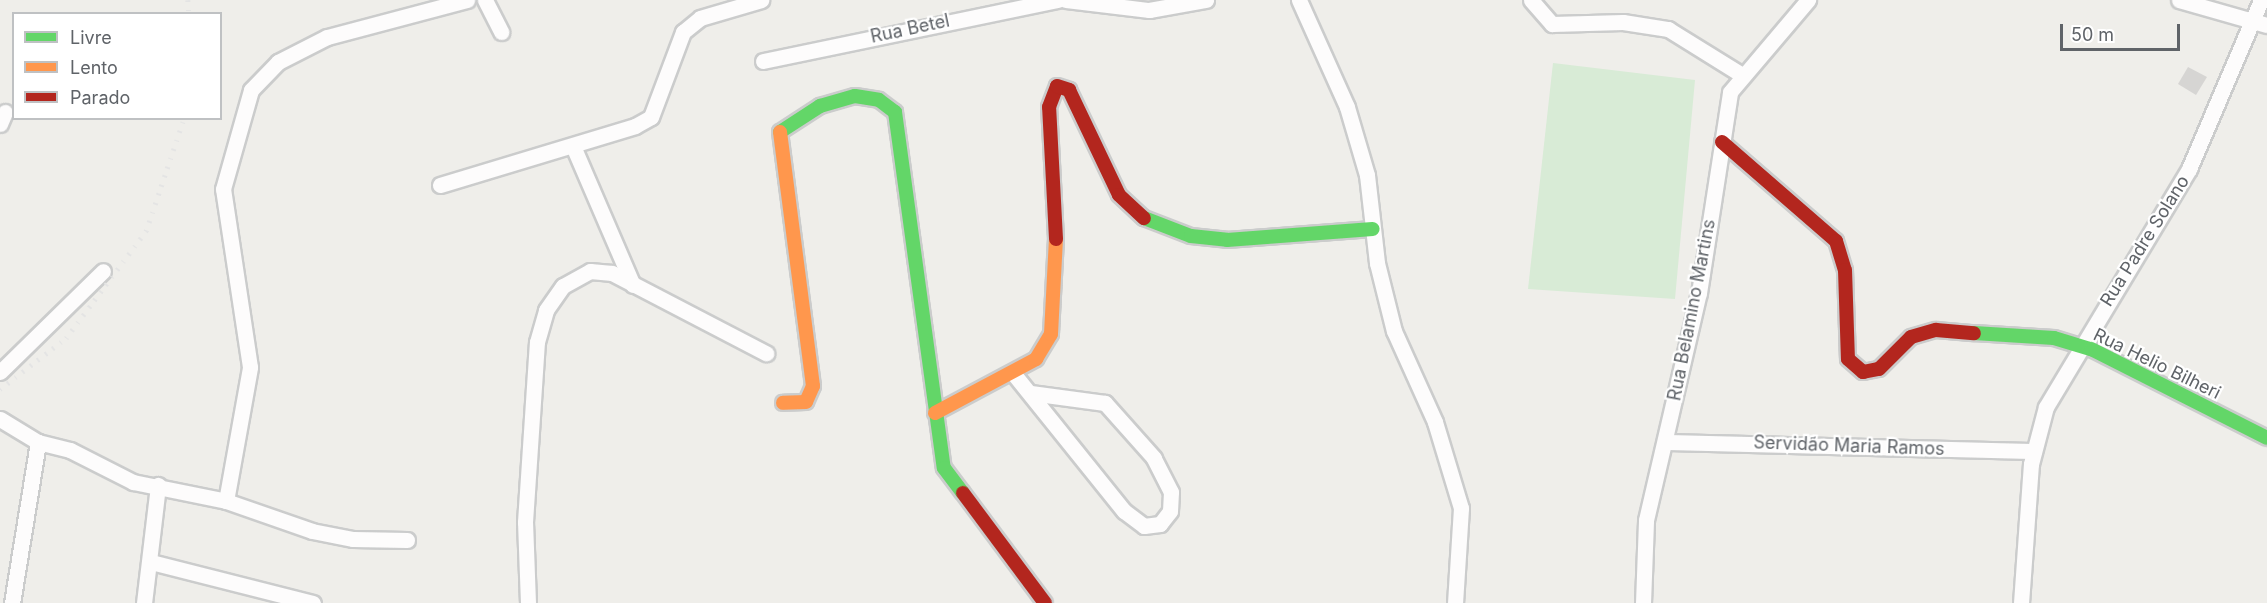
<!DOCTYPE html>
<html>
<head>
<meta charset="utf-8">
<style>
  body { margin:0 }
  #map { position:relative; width:2267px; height:603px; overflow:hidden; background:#efeeea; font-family:Inter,sans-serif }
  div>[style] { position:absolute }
  .green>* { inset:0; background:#d8ebd6 }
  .building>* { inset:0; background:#d6d5d3 }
  .roads { filter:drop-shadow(2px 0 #cbcccc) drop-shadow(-2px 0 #cbcccc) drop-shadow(0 2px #cbcccc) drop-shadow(0 -2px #cbcccc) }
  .street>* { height:15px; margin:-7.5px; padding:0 7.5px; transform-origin:7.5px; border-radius:7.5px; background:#fdfcfc }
  .fast>* { height:14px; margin:-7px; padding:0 7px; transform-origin:7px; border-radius:7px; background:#63d668 }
  .slow>* { height:14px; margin:-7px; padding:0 7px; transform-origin:7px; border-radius:7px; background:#ff974d }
  .jam>* { height:14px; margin:-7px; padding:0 7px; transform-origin:7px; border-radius:7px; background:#b3261e }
  .rail>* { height:4.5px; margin-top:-2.25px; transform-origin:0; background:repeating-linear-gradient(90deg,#e4e4e4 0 1.5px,transparent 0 9.5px) }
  span { translate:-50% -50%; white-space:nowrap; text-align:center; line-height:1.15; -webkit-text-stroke:4.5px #fff; paint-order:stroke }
  .street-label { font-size:18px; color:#5f6368 }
  .legend { position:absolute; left:12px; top:12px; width:210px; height:108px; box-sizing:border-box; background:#fff; border:2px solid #bfc1c3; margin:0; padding:8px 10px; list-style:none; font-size:18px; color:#5f6368 }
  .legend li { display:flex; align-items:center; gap:12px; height:30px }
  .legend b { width:30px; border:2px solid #bfc1c3 }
  .scale { position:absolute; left:2060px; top:24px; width:120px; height:27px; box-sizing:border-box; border:3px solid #5f6368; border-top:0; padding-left:8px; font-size:18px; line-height:21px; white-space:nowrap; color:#5f6368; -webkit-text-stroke:4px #fff; paint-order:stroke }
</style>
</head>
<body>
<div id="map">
  <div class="green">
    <i style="clip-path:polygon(1553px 63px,1695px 80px,1675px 299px,1528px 289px)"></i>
  </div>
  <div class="building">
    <i style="clip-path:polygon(2188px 67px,2207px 77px,2196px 95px,2178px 84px)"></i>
  </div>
  <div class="roads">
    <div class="street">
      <i style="left:485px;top:0;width:36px;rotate:63deg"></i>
      <i style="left:1066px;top:0;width:84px;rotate:6.9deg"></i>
      <i style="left:1149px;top:10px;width:58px;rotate:-10deg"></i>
      <i style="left:1299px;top:0;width:117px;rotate:65.8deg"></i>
      <i style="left:1347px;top:107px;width:71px;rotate:73.6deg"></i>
      <i style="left:1367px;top:175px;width:89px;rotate:83.5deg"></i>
      <i style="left:1377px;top:263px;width:70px;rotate:76deg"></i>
      <i style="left:1394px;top:331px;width:100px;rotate:65.7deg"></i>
      <i style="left:1435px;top:422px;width:90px;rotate:73.2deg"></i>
      <i style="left:1461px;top:508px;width:95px;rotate:93.6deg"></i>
      <i style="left:1531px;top:0;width:32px;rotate:49deg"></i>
      <i style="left:1552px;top:24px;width:71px;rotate:-1.6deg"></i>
      <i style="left:1623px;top:22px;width:46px;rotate:8.8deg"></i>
      <i style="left:1668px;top:29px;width:87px;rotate:31.9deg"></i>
      <i style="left:2179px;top:0;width:91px;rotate:15.9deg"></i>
      <i style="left:763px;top:61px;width:301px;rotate:-11.7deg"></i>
      <i style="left:0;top:124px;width:13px;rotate:-67deg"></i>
      <i style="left:573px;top:146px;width:151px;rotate:66.7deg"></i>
      <i style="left:440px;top:185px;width:204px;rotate:-16.8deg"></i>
      <i style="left:635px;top:126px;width:18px;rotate:-29deg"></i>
      <i style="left:651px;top:117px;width:91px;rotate:-69.4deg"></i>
      <i style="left:683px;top:32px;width:22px;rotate:-39deg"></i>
      <i style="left:700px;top:18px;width:64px;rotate:-16.4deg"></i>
      <i style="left:0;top:372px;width:144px;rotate:-44.4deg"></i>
      <i style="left:1013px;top:373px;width:177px;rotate:51.2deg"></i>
      <i style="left:1124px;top:511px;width:25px;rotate:37deg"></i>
      <i style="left:1144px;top:526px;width:16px;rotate:-7deg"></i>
      <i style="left:1160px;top:524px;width:16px;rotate:-52deg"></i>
      <i style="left:1170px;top:511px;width:19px;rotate:-87deg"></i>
      <i style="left:1171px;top:492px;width:38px;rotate:-117deg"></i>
      <i style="left:1154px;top:458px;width:74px;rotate:-131.7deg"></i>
      <i style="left:1105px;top:403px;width:75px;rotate:-172.3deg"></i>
      <i style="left:0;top:419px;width:44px;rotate:31.2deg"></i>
      <i style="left:38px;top:442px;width:33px;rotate:14deg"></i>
      <i style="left:70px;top:450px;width:71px;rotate:26.9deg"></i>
      <i style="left:133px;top:482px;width:95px;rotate:11.5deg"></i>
      <i style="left:226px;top:501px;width:91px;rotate:19.2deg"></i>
      <i style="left:312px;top:531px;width:42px;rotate:11deg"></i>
      <i style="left:353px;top:539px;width:54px;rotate:1.1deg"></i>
      <i style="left:1665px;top:442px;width:369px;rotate:1.4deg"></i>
      <i style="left:226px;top:501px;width:136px;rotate:-79.8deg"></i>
      <i style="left:250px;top:367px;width:180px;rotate:-98.6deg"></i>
      <i style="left:223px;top:189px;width:103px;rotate:-74.2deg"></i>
      <i style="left:251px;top:90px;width:39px;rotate:-46deg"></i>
      <i style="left:278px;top:62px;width:55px;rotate:-27deg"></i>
      <i style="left:327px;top:37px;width:145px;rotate:-14.8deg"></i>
      <i style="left:151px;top:562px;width:167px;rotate:14.2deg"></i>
      <i style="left:12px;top:603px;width:163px;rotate:-80.8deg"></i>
      <i style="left:144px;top:603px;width:119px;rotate:-83.2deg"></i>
      <i style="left:528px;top:603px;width:81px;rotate:-92.1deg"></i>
      <i style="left:525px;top:522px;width:180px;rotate:-86.2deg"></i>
      <i style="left:537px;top:342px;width:33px;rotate:-74deg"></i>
      <i style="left:546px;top:310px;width:29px;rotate:-55deg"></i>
      <i style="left:563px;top:286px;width:31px;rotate:-29deg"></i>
      <i style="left:590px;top:271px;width:22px;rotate:5deg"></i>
      <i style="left:612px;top:273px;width:174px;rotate:27.5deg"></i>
      <i style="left:1643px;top:603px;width:83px;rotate:-87.9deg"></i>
      <i style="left:1646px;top:520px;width:233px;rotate:-76.9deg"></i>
      <i style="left:1699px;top:293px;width:203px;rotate:-81.2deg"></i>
      <i style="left:1730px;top:92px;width:121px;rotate:-49.7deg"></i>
      <i style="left:2021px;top:603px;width:139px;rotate:-85.9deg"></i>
      <i style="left:2031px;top:464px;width:59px;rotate:-75.3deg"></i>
      <i style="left:2046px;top:407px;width:278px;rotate:-59deg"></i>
      <i style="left:2189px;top:169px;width:184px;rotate:-66.9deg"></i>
    </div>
    <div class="fast">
      <i style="left:780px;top:132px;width:48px;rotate:-33deg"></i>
      <i style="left:820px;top:106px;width:36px;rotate:-16deg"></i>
      <i style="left:855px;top:96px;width:24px;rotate:9deg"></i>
      <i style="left:879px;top:100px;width:20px;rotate:37deg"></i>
      <i style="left:895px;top:112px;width:359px;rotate:82.2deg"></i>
      <i style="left:944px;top:468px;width:31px;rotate:53deg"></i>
      <i style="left:1144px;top:218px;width:50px;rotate:21deg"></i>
      <i style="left:1191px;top:236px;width:36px;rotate:6deg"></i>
      <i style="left:1227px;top:240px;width:146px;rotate:-4.3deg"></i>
      <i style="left:1974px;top:333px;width:80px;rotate:3.6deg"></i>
      <i style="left:2054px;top:338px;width:39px;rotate:17deg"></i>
      <i style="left:2091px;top:349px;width:197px;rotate:26.8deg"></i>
    </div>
    <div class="slow">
      <i style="left:780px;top:132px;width:256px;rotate:82.6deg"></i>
      <i style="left:813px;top:386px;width:17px;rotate:114deg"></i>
      <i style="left:806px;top:402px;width:23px;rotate:178deg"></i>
      <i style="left:935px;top:413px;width:115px;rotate:-28.1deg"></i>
      <i style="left:1036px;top:359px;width:29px;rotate:-59deg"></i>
      <i style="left:1051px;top:334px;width:95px;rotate:-87deg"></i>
    </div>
    <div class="jam">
      <i style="left:1722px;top:142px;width:151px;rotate:41deg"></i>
      <i style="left:1836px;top:241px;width:30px;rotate:73deg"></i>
      <i style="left:1845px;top:270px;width:89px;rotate:88.1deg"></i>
      <i style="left:1848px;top:359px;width:20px;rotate:41deg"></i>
      <i style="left:1863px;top:372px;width:16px;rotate:-11deg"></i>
      <i style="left:1879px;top:369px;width:45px;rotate:-45deg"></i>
      <i style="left:1911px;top:337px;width:26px;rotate:-16deg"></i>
      <i style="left:1936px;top:330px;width:38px;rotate:5deg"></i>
      <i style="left:1056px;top:239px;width:132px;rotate:-93deg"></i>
      <i style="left:1049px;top:107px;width:22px;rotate:-69deg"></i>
      <i style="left:1057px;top:86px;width:13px;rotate:18deg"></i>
      <i style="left:1069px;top:90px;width:116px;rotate:64.5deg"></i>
      <i style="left:1119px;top:195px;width:34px;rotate:43deg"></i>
      <i style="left:963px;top:493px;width:137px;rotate:53.3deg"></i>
    </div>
  </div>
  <div class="rail">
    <i style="left:188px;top:0;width:14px;rotate:86deg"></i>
    <i style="left:0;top:389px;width:83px;rotate:-37.7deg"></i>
    <i style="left:66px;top:338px;width:134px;rotate:-53.2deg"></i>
    <i style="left:146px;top:231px;width:119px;rotate:-71.4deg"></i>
  </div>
  <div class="street-label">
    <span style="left:910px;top:29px;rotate:-12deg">Rua Betel</span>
    <span style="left:2145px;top:241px;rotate:-58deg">Rua Padre Solano</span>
    <span style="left:1692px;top:310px;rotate:-79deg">Rua Belamino Martins</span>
    <span style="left:2157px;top:364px;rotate:26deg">Rua Helio Bilheri</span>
    <span style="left:1849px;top:446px;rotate:2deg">Servidão Maria Ramos</span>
  </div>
  <ul class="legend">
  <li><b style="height:8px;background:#63d668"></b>Livre</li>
  <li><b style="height:8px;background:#ff974d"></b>Lento</li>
  <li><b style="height:8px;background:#b3261e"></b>Parado</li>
  </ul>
  <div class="scale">50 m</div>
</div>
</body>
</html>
